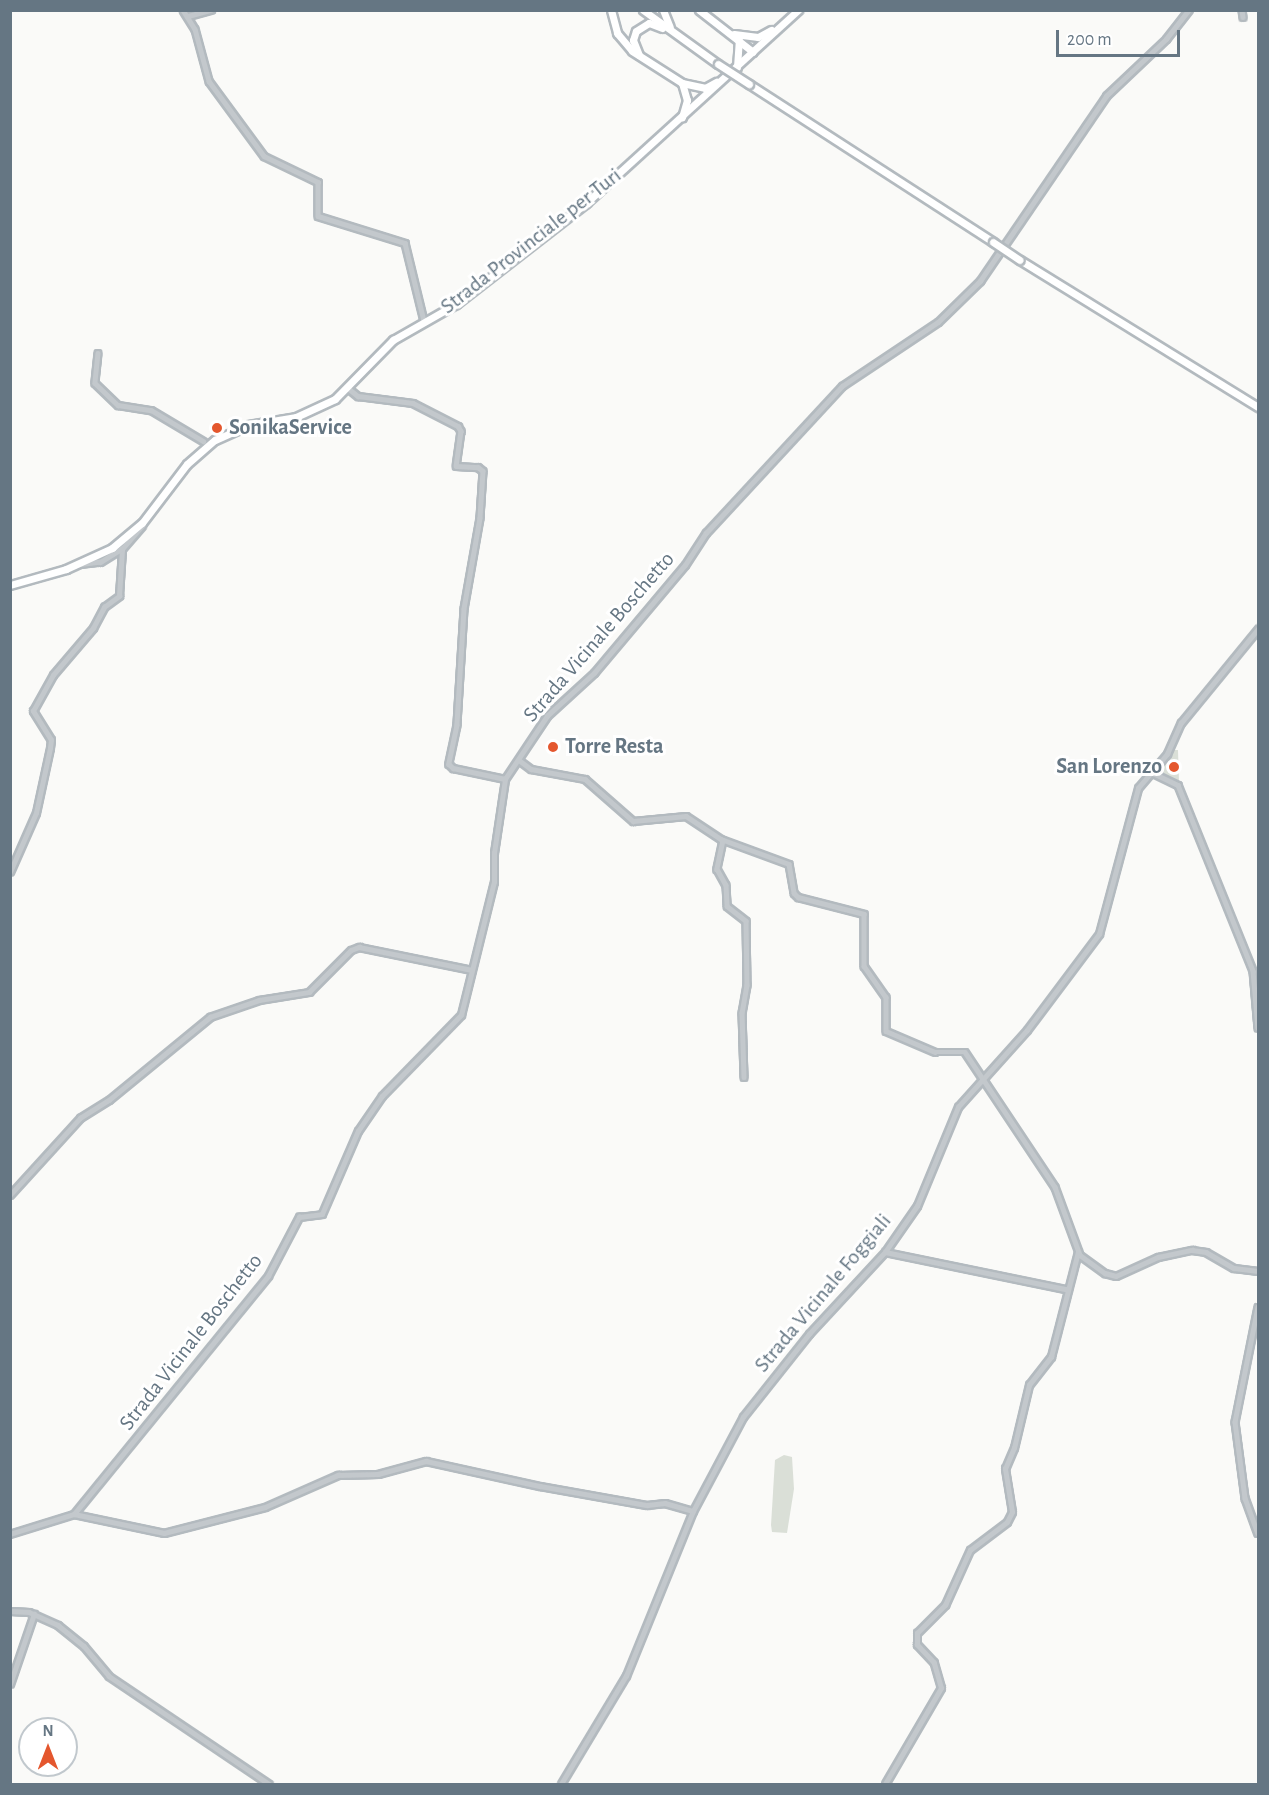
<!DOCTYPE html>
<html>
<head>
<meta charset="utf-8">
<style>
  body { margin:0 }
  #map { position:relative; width:1269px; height:1795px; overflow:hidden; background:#fafaf8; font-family:"Alegreya Sans",sans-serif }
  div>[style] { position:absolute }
  .green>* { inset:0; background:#dadfd7 }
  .roads { filter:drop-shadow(2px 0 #b3babf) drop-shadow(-2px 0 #b3babf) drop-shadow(0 2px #b3babf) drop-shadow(0 -2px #b3babf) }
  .street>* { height:4.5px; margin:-2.25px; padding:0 2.25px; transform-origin:2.25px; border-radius:2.25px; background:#c3c8cc }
  .secondary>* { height:7px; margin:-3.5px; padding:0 3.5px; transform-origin:3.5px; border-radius:3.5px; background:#fff }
  .bridges { filter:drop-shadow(2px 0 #b3babf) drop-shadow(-2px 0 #b3babf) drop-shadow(0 2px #b3babf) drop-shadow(0 -2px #b3babf) }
  .secondary-bridge>* { height:7px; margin:-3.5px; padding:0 3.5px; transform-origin:3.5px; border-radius:3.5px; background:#fff }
  .dots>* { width:16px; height:16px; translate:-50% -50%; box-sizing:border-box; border:3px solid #fff; border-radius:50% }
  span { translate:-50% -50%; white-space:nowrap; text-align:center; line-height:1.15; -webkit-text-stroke:6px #fff; paint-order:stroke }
  .street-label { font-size:22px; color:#657683 }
  .poi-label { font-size:22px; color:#657683; font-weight:700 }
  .left { translate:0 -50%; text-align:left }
  .right { translate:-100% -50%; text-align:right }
  .frame { position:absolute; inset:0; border:12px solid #657683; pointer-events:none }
  .north { position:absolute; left:18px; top:1717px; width:60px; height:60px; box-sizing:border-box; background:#fff; border:2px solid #c1c8cd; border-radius:50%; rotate:0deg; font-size:16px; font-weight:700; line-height:24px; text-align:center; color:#657683 }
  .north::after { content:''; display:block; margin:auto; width:21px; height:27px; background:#e4572e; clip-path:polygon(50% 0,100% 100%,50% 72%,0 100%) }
  .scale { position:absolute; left:1056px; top:30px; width:124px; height:27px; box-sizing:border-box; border:3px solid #657683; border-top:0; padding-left:8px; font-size:18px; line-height:21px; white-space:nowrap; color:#657683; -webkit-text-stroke:4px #fff; paint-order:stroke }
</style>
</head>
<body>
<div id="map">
  <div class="green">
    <i style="clip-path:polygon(1171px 750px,1178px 750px,1179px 781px,1156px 771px)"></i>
    <i style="clip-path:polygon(784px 1455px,792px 1457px,794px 1489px,787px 1533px,772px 1532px,771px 1525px,775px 1460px)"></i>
  </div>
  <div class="roads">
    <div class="street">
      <i style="left:183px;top:10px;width:22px;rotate:58deg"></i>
      <i style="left:195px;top:29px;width:54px;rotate:74.9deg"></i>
      <i style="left:209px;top:81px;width:93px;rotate:53.7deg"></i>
      <i style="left:264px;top:156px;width:60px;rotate:25.7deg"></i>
      <i style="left:318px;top:182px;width:34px;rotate:90deg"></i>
      <i style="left:318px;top:216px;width:91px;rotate:17.2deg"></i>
      <i style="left:405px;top:243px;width:80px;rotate:76.3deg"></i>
      <i style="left:1242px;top:10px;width:7px;rotate:82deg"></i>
      <i style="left:188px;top:16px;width:24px;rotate:-15deg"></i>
      <i style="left:98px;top:353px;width:30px;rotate:96deg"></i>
      <i style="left:95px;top:383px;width:32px;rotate:44deg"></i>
      <i style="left:118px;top:405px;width:33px;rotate:9deg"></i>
      <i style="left:151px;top:410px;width:61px;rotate:30.8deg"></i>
      <i style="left:348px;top:388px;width:13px;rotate:39deg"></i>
      <i style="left:358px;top:396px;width:55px;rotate:7.3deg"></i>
      <i style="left:413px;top:403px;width:51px;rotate:27.1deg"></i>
      <i style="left:458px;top:426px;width:6px;rotate:59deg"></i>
      <i style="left:461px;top:431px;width:35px;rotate:98deg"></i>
      <i style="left:456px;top:466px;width:22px;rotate:3deg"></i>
      <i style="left:478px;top:467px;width:6px;rotate:39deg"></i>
      <i style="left:483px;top:471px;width:47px;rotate:93.7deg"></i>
      <i style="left:480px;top:518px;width:92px;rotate:100deg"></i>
      <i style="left:464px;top:609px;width:116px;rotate:93.5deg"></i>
      <i style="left:457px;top:725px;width:40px;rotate:102deg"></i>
      <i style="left:449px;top:764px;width:6px;rotate:45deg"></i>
      <i style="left:453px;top:768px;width:53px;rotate:11.9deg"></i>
      <i style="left:122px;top:549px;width:30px;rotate:-49deg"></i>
      <i style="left:519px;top:760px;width:15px;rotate:37deg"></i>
      <i style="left:531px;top:769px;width:55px;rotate:10.5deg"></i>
      <i style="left:585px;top:779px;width:64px;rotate:41.2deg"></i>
      <i style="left:633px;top:821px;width:53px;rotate:-5.4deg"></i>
      <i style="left:686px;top:816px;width:42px;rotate:33.3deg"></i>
      <i style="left:721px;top:839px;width:72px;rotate:20.2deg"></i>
      <i style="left:789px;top:864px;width:29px;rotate:80deg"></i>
      <i style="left:794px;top:893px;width:6px;rotate:45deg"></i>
      <i style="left:798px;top:897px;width:68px;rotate:14.4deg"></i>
      <i style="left:864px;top:914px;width:52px;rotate:90deg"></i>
      <i style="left:864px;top:966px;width:38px;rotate:55deg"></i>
      <i style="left:886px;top:997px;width:34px;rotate:90deg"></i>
      <i style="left:886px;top:1031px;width:53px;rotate:23.2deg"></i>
      <i style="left:935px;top:1052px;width:30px"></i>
      <i style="left:965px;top:1052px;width:162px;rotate:56.3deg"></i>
      <i style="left:1055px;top:1187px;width:72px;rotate:69.8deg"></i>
      <i style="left:1080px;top:1255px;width:31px;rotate:36deg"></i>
      <i style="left:1105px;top:1273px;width:11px;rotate:15deg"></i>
      <i style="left:1116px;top:1276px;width:46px;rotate:-24.3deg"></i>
      <i style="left:1158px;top:1257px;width:35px;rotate:-12deg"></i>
      <i style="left:1192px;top:1250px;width:14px;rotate:8deg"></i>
      <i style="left:1206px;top:1252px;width:32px;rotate:30deg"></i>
      <i style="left:1234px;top:1268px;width:24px;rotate:7deg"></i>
      <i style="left:1151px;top:772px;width:30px;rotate:26deg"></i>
      <i style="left:1178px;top:785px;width:201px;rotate:68deg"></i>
      <i style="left:1253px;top:971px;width:57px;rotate:85deg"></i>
      <i style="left:723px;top:840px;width:30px;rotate:102deg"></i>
      <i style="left:717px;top:869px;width:18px;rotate:61deg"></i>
      <i style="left:726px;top:885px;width:21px;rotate:87deg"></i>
      <i style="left:727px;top:906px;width:24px;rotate:38deg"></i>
      <i style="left:746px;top:921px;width:64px;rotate:89.1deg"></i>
      <i style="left:747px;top:985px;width:28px;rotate:100deg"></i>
      <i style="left:742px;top:1013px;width:64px;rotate:88.2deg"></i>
      <i style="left:10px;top:872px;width:64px;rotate:-66.2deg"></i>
      <i style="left:36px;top:813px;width:66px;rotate:-77.8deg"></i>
      <i style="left:50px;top:748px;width:8px;rotate:-83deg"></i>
      <i style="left:51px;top:740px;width:34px;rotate:-122deg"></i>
      <i style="left:33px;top:711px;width:41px;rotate:-60.9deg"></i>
      <i style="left:53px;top:675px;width:62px;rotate:-49.6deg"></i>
      <i style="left:93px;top:628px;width:24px;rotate:-62deg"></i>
      <i style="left:104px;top:607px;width:19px;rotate:-36deg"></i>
      <i style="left:119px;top:596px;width:47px;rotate:-86.3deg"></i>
      <i style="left:122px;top:549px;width:25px;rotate:148deg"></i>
      <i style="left:101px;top:562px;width:23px;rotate:173deg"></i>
      <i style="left:10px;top:1195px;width:104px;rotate:-47.7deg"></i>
      <i style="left:80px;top:1118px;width:34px;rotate:-32deg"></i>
      <i style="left:109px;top:1100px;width:131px;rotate:-39.4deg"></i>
      <i style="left:210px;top:1017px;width:52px;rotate:-19.1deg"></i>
      <i style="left:259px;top:1000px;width:51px;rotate:-9.1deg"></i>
      <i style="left:309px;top:992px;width:59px;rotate:-45deg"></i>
      <i style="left:351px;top:950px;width:9px;rotate:-21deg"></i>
      <i style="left:359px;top:947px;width:115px;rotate:11.5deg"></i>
      <i style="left:885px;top:1252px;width:185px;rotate:11.6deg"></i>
      <i style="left:1258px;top:1307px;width:117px;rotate:101.3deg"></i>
      <i style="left:1235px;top:1422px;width:77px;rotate:82.5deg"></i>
      <i style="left:1245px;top:1498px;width:37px;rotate:70deg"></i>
      <i style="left:74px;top:1514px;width:307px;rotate:-50.8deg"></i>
      <i style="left:268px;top:1276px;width:67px;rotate:-62.3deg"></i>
      <i style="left:299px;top:1217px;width:23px;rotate:-7deg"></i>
      <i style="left:322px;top:1214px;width:90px;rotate:-66.6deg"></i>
      <i style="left:358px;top:1131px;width:42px;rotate:-55.6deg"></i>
      <i style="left:382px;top:1096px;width:113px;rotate:-45.7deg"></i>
      <i style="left:461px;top:1015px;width:137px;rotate:-76.1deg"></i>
      <i style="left:494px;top:882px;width:29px;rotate:-90deg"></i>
      <i style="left:494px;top:853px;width:75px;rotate:-81.5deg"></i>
      <i style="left:505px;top:779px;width:76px;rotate:-56.3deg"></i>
      <i style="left:547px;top:716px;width:64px;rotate:-42.5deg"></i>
      <i style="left:594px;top:673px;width:141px;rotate:-49.9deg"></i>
      <i style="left:685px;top:565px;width:38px;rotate:-57deg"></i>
      <i style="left:706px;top:533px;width:200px;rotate:-47.2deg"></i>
      <i style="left:842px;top:386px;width:115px;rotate:-33.7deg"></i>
      <i style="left:938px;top:322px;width:59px;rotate:-44.3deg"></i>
      <i style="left:980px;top:281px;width:224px;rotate:-55.7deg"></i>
      <i style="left:1106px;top:96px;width:83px;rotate:-43.5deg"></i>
      <i style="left:1166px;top:39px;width:37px;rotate:-52deg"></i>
      <i style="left:10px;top:1534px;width:67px;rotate:-17.4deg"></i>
      <i style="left:74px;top:1514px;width:92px;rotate:11.9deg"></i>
      <i style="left:164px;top:1533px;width:104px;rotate:-14.4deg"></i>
      <i style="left:265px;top:1507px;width:80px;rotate:-23.7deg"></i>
      <i style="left:338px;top:1475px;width:40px;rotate:-1.4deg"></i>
      <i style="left:378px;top:1474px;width:50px;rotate:-15.2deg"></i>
      <i style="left:426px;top:1461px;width:117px;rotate:12.4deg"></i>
      <i style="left:540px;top:1486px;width:109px;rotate:10.1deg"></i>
      <i style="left:647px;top:1505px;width:18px;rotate:-6deg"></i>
      <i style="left:665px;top:1503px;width:29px;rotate:16deg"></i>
      <i style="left:10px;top:1611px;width:19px;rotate:3deg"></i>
      <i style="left:29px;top:1612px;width:32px;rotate:24deg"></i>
      <i style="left:58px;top:1625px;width:33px;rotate:39deg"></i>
      <i style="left:84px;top:1646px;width:39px;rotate:50deg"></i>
      <i style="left:109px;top:1676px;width:193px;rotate:34deg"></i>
      <i style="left:10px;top:1684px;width:74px;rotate:-71.1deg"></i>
      <i style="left:561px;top:1784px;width:126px;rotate:-59deg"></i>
      <i style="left:626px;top:1676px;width:178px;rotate:-67.9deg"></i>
      <i style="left:693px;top:1511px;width:106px;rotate:-62deg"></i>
      <i style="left:743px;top:1417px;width:106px;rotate:-51.5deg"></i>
      <i style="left:809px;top:1334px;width:112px;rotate:-47.2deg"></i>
      <i style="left:885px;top:1252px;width:56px;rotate:-55.2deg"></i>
      <i style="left:917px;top:1206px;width:107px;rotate:-67.5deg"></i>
      <i style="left:958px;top:1107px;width:103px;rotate:-48.1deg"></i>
      <i style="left:1027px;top:1030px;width:120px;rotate:-53.1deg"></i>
      <i style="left:1099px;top:934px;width:151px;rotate:-75deg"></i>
      <i style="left:1138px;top:788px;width:45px;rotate:-49.5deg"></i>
      <i style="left:1167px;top:754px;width:34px;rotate:-66deg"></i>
      <i style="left:1181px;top:723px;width:122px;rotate:-50.7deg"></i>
      <i style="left:885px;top:1784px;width:111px;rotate:-59.7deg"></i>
      <i style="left:941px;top:1688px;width:26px;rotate:-106deg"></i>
      <i style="left:934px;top:1663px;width:25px;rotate:-133deg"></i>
      <i style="left:917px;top:1645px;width:12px;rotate:-90deg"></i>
      <i style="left:917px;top:1633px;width:40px;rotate:-45deg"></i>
      <i style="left:945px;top:1605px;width:60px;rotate:-65.6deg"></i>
      <i style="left:970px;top:1550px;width:46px;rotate:-37.1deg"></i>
      <i style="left:1007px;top:1522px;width:11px;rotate:-63deg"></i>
      <i style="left:1012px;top:1512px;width:44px;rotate:-99.2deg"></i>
      <i style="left:1005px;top:1469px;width:23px;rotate:-67deg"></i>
      <i style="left:1014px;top:1448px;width:65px;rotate:-76.6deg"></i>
      <i style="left:1029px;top:1385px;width:36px;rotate:-52deg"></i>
      <i style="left:1051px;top:1357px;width:108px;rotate:-75.6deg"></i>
    </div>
    <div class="secondary">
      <i style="left:611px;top:10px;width:24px;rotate:75deg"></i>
      <i style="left:617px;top:33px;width:23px;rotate:50deg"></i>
      <i style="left:632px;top:51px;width:59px;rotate:32.6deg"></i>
      <i style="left:682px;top:83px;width:24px;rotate:12deg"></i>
      <i style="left:705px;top:88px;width:13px;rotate:-29deg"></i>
      <i style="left:643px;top:10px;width:92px;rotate:35.8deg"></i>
      <i style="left:663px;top:10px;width:18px;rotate:68deg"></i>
      <i style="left:699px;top:10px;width:68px;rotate:37.9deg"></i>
      <i style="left:734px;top:34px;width:24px;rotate:7deg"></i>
      <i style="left:758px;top:37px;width:15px;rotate:-28deg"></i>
      <i style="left:639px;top:55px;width:16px;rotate:-112deg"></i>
      <i style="left:633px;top:40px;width:9px;rotate:-72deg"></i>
      <i style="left:636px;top:31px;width:15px;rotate:-32deg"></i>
      <i style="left:649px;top:23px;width:14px;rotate:21deg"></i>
      <i style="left:737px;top:67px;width:27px;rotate:-86deg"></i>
      <i style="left:682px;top:83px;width:18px;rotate:74deg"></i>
      <i style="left:687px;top:100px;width:18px;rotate:106deg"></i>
      <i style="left:749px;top:84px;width:291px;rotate:32.9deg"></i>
      <i style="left:1020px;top:260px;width:280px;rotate:31.7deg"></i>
      <i style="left:10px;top:585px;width:58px;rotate:-15.9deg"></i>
      <i style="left:66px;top:569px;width:51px;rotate:-24.5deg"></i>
      <i style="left:112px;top:548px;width:39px;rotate:-40deg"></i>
      <i style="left:142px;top:523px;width:74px;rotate:-52.7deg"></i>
      <i style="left:187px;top:464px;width:37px;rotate:-41deg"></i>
      <i style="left:215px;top:440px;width:36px;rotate:-24deg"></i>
      <i style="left:248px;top:425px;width:49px;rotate:-9.5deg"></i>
      <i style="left:296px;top:417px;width:43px;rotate:-24.8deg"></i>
      <i style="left:335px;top:399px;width:83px;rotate:-45.5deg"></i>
      <i style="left:393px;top:340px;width:73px;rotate:-29.7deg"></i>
      <i style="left:456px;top:304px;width:165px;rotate:-37.8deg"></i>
      <i style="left:586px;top:203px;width:287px;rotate:-42.3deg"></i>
    </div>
  </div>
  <div class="bridges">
    <div class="secondary-bridge">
      <i style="left:718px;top:64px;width:37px;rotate:33deg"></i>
      <i style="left:993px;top:242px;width:32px;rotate:34deg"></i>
    </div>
  </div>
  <div class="dots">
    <i style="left:217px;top:428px;background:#e4572e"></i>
    <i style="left:553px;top:747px;background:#e4572e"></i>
    <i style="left:1174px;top:767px;background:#e4572e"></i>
  </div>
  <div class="street-label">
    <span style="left:531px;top:241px;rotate:-38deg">Strada Provinciale per Turi</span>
    <span style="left:599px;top:637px;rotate:-49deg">Strada Vicinale Boschetto</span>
    <span style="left:823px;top:1293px;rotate:-50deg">Strada Vicinale Foggiali</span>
    <span style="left:191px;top:1342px;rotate:-52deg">Strada Vicinale Boschetto</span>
  </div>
  <div class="poi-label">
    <span class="left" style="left:229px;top:428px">SonikaService</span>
    <span class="left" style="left:565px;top:747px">Torre Resta</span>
    <span class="right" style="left:1162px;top:767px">San Lorenzo</span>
  </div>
  <div class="frame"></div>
  <div class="north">N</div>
  <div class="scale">200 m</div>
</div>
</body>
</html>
